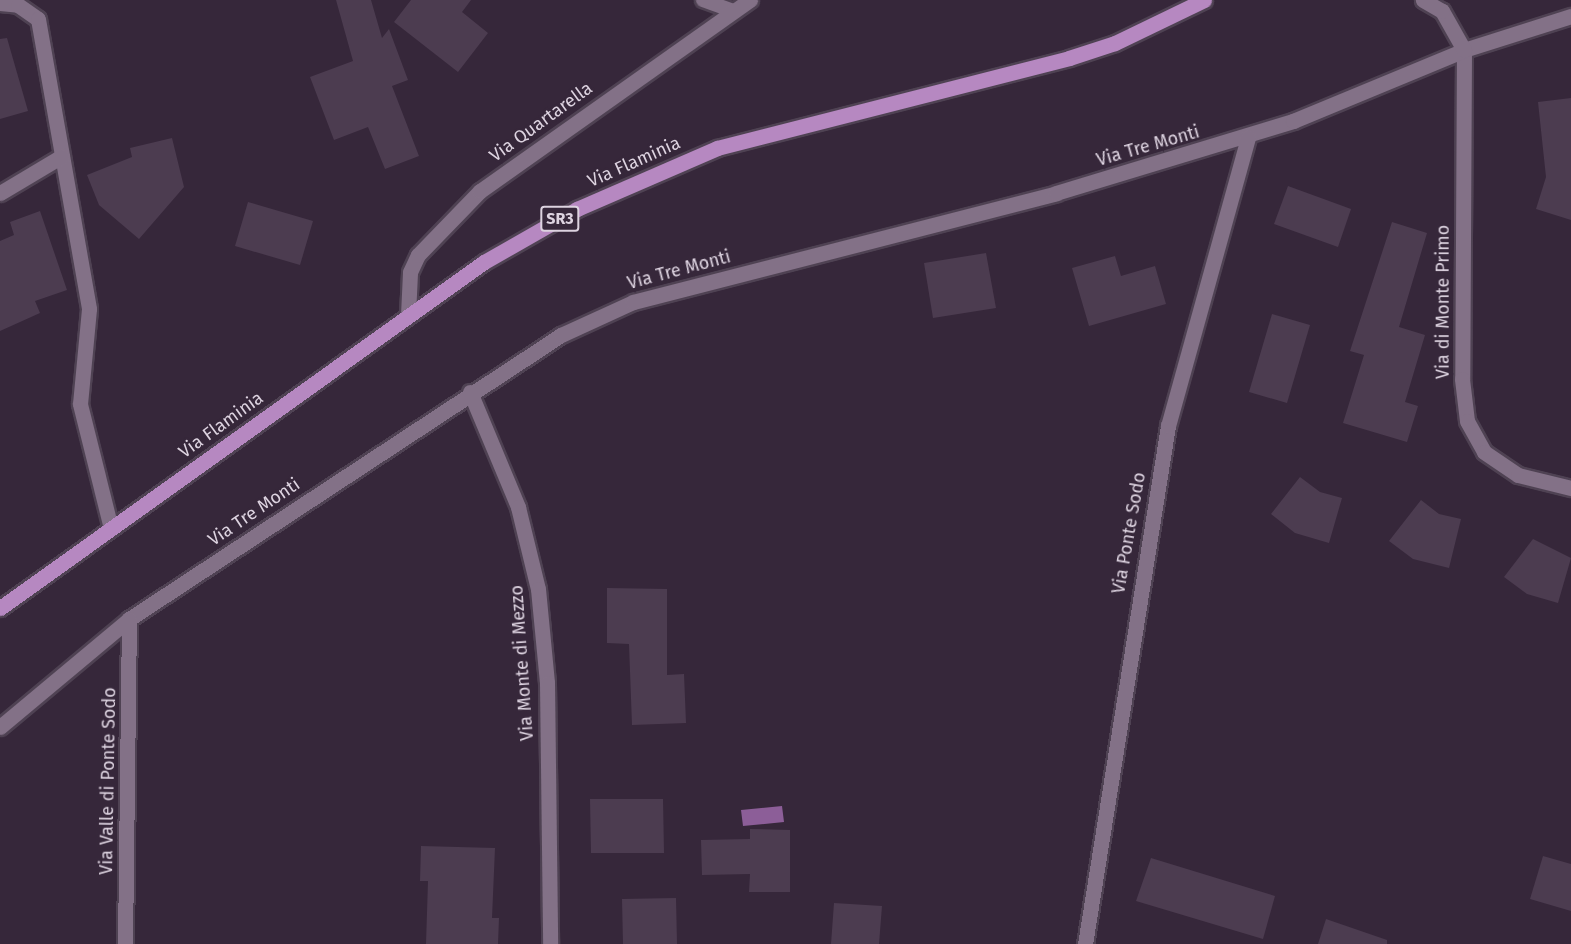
<!DOCTYPE html>
<html>
<head>
<meta charset="utf-8">
<style>
  body { margin:0 }
  #map { position:relative; width:1571px; height:944px; overflow:hidden; background:#36273a; font-family:"Fira Sans",sans-serif }
  div>[style] { position:absolute }
  .water>* { inset:0; background:#8c5e98 }
  .building>* { inset:0; background:#4c3c50 }
  .roads { filter:drop-shadow(2px 0 #4f4253) drop-shadow(-2px 0 #4f4253) drop-shadow(0 2px #4f4253) drop-shadow(0 -2px #4f4253) }
  .service>* { height:14px; margin:-7px; padding:0 7px; transform-origin:7px; border-radius:7px; background:#837187 }
  .minor>* { height:15px; margin:-7.5px; padding:0 7.5px; transform-origin:7.5px; border-radius:7.5px; background:#837187 }
  .primary>* { height:15px; margin:-7.5px; padding:0 7.5px; transform-origin:7.5px; border-radius:7.5px; background:#b688c1 }
  span { translate:-50% -50%; white-space:nowrap; text-align:center; line-height:1.15; -webkit-text-stroke:4.5px #36273a; paint-order:stroke }
  .shield-label span { padding:2px 4px; background:#36273a; border:2px solid; border-radius:4px; -webkit-text-stroke-width:0 }
  .shield-label { font-size:16px; color:#ddd3e0; font-weight:700 }
  .street-label { font-size:18px; color:#ddd3e0 }
</style>
</head>
<body>
<div id="map">
  <div class="water">
    <i style="clip-path:polygon(782px 806px,784px 822px,743px 826px,741px 810px)"></i>
  </div>
  <div class="building">
    <i style="clip-path:polygon(336px 0,371px 0,382px 38px,389px 29px,408px 80px,392px 86px,419px 156px,385px 169px,368px 127px,334px 140px,310px 77px,353px 61px)"></i>
    <i style="clip-path:polygon(411px 0,471px 0,462px 12px,488px 33px,458px 72px,394px 22px)"></i>
    <i style="clip-path:polygon(7px 38px,28px 111px,0 119px,0 39px)"></i>
    <i style="clip-path:polygon(1571px 98px,1571px 220px,1536px 209px,1546px 177px,1538px 102px)"></i>
    <i style="clip-path:polygon(172px 138px,184px 187px,139px 239px,99px 205px,87px 175px,132px 157px,130px 148px)"></i>
    <i style="clip-path:polygon(1288px 186px,1351px 209px,1338px 247px,1274px 224px)"></i>
    <i style="clip-path:polygon(248px 202px,313px 221px,300px 265px,235px 246px)"></i>
    <i style="clip-path:polygon(40px 211px,67px 290px,35px 301px,40px 313px,0 331px,0 241px,14px 235px,10px 222px)"></i>
    <i style="clip-path:polygon(1392px 222px,1427px 233px,1399px 327px,1425px 335px,1405px 402px,1418px 406px,1407px 442px,1343px 423px,1364px 355px,1350px 351px)"></i>
    <i style="clip-path:polygon(986px 253px,996px 308px,933px 318px,924px 263px)"></i>
    <i style="clip-path:polygon(1115px 256px,1121px 276px,1155px 266px,1166px 304px,1089px 326px,1072px 268px)"></i>
    <i style="clip-path:polygon(1272px 314px,1310px 325px,1287px 403px,1249px 392px)"></i>
    <i style="clip-path:polygon(1300px 477px,1320px 492px,1342px 498px,1329px 543px,1295px 533px,1271px 514px)"></i>
    <i style="clip-path:polygon(1421px 500px,1439px 514px,1461px 519px,1449px 568px,1413px 559px,1389px 541px)"></i>
    <i style="clip-path:polygon(1533px 539px,1571px 558px,1558px 603px,1527px 594px,1504px 577px)"></i>
    <i style="clip-path:polygon(607px 588px,667px 589px,667px 675px,684px 674px,686px 723px,632px 725px,629px 644px,607px 643px)"></i>
    <i style="clip-path:polygon(590px 799px,663px 799px,664px 853px,591px 853px)"></i>
    <i style="clip-path:polygon(750px 829px,790px 830px,790px 892px,749px 892px,750px 874px,702px 875px,701px 840px,750px 839px)"></i>
    <i style="clip-path:polygon(421px 846px,495px 848px,492px 918px,499px 918px,498px 944px,426px 944px,428px 881px,420px 881px)"></i>
    <i style="clip-path:polygon(1543px 856px,1571px 864px,1571px 911px,1530px 899px)"></i>
    <i style="clip-path:polygon(1151px 858px,1275px 896px,1263px 939px,1136px 901px)"></i>
    <i style="clip-path:polygon(676px 898px,677px 944px,623px 944px,622px 899px)"></i>
    <i style="clip-path:polygon(834px 903px,882px 906px,879px 944px,831px 944px)"></i>
    <i style="clip-path:polygon(1326px 919px,1387px 940px,1387px 944px,1318px 944px)"></i>
  </div>
  <div class="roads">
    <div class="service">
      <i style="left:703px;top:0;width:33px;rotate:20deg"></i>
    </div>
    <div class="minor">
      <i style="left:0;top:3px;width:18px;rotate:6deg"></i>
      <i style="left:18px;top:5px;width:24px;rotate:35deg"></i>
      <i style="left:38px;top:19px;width:294px;rotate:80deg"></i>
      <i style="left:89px;top:309px;width:95px;rotate:95.4deg"></i>
      <i style="left:80px;top:404px;width:128px;rotate:76deg"></i>
      <i style="left:1571px;top:16px;width:112px;rotate:162.4deg"></i>
      <i style="left:1464px;top:50px;width:329px;rotate:90.3deg"></i>
      <i style="left:1462px;top:379px;width:42px;rotate:83.2deg"></i>
      <i style="left:1467px;top:421px;width:35px;rotate:61deg"></i>
      <i style="left:1484px;top:452px;width:41px;rotate:34.1deg"></i>
      <i style="left:1518px;top:475px;width:55px;rotate:13.8deg"></i>
      <i style="left:0;top:193px;width:72px;rotate:-30.8deg"></i>
      <i style="left:408px;top:315px;width:43px;rotate:-87.3deg"></i>
      <i style="left:410px;top:272px;width:19px;rotate:-65deg"></i>
      <i style="left:418px;top:255px;width:89px;rotate:-45.9deg"></i>
      <i style="left:480px;top:191px;width:331px;rotate:-35.3deg"></i>
      <i style="left:470px;top:392px;width:125px;rotate:67.3deg"></i>
      <i style="left:518px;top:507px;width:84px;rotate:76.3deg"></i>
      <i style="left:538px;top:589px;width:94px;rotate:84.5deg"></i>
      <i style="left:547px;top:683px;width:261px;rotate:89.3deg"></i>
      <i style="left:0;top:727px;width:168px;rotate:-39.9deg"></i>
      <i style="left:129px;top:619px;width:517px;rotate:-33.32deg"></i>
      <i style="left:561px;top:335px;width:79px;rotate:-24.6deg"></i>
      <i style="left:633px;top:302px;width:437px;rotate:-14.4deg"></i>
      <i style="left:1056px;top:193px;width:248px;rotate:-16.9deg"></i>
      <i style="left:1293px;top:121px;width:185px;rotate:-22.5deg"></i>
      <i style="left:1464px;top:50px;width:45px;rotate:-119.4deg"></i>
      <i style="left:1442px;top:11px;width:22px;rotate:-150deg"></i>
      <i style="left:125px;top:944px;width:325px;rotate:-89.3deg"></i>
      <i style="left:1085px;top:944px;width:525px;rotate:-80.9deg"></i>
      <i style="left:1168px;top:426px;width:300px;rotate:-74.5deg"></i>
    </div>
    <div class="primary">
      <i style="left:0;top:608px;width:595px;rotate:-35.56deg"></i>
      <i style="left:484px;top:262px;width:107px;rotate:-29.7deg"></i>
      <i style="left:577px;top:209px;width:153px;rotate:-23.5deg"></i>
      <i style="left:717px;top:148px;width:363px;rotate:-14.3deg"></i>
      <i style="left:1069px;top:58px;width:48px;rotate:-18.1deg"></i>
      <i style="left:1115px;top:43px;width:99px;rotate:-25.8deg"></i>
    </div>
  </div>
  <div class="shield-label">
    <span style="left:560px;top:219px">SR3</span>
  </div>
  <div class="street-label">
    <span style="left:541px;top:122px;rotate:-36deg">Via Quartarella</span>
    <span style="left:1148px;top:146px;rotate:-16deg">Via Tre Monti</span>
    <span style="left:634px;top:162px;rotate:-24deg">Via Flaminia</span>
    <span style="left:679px;top:270px;rotate:-15deg">Via Tre Monti</span>
    <span style="left:1443px;top:302px;rotate:-90deg">Via di Monte Primo</span>
    <span style="left:221px;top:425px;rotate:-36deg">Via Flaminia</span>
    <span style="left:254px;top:512px;rotate:-34deg">Via Tre Monti</span>
    <span style="left:1129px;top:533px;rotate:-80deg">Via Ponte Sodo</span>
    <span style="left:522px;top:663px;rotate:-94deg">Via Monte di Mezzo</span>
    <span style="left:108px;top:781px;rotate:-89deg">Via Valle di Ponte Sodo</span>
  </div>
</div>
</body>
</html>
